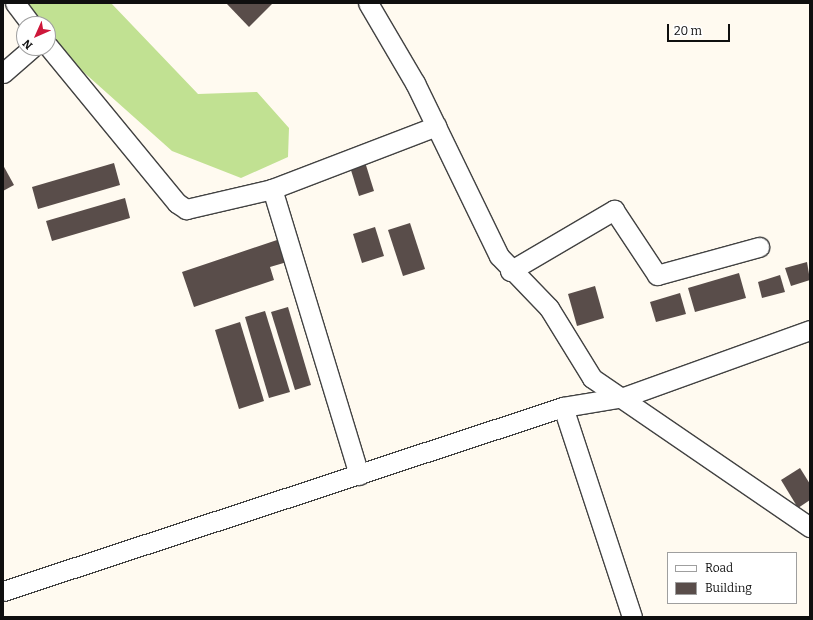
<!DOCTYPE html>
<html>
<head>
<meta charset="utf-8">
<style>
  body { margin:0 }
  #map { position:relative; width:813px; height:620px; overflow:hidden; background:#fffaf0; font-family:Bitter,serif }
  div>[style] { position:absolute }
  .forest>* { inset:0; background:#c1e192 }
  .building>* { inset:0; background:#594d4a }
  .roads { filter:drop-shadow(1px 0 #424242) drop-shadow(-1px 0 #424242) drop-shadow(0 1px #424242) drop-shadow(0 -1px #424242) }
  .minor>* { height:19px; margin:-9.5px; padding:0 9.5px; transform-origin:9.5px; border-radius:9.5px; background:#fff }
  span { translate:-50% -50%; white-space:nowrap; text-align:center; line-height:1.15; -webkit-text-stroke:4px #fff; paint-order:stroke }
  .frame { position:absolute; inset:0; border:4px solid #0f0f0f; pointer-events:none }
  .legend { position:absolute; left:667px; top:552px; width:130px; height:52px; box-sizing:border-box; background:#fff; border:1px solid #9f9f9f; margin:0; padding:5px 7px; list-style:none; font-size:12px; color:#0f0f0f }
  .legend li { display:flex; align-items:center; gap:8px; height:20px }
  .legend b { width:20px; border:1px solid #9f9f9f }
  .north { position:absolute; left:16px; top:16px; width:40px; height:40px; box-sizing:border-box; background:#fff; border:1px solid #9f9f9f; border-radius:50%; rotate:225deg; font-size:11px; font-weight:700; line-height:16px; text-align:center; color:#0f0f0f }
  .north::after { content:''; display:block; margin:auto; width:14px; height:18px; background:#ce173a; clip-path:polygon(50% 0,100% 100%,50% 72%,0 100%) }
  .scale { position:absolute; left:667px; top:24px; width:63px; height:18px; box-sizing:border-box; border:2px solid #0f0f0f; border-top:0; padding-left:5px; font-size:12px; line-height:14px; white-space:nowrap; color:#0f0f0f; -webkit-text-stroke:3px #fff; paint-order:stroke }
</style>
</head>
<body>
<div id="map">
  <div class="forest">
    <i style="clip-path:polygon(26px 3px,111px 3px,198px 94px,257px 92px,289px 128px,288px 157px,241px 178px,172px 151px,70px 60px,48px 32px,48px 24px,42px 24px)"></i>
  </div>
  <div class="building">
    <i style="clip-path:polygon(226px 3px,273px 3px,249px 27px)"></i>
    <i style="clip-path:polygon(365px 162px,374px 191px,359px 196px,350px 167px)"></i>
    <i style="clip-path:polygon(114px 163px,120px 185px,38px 209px,32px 187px)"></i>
    <i style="clip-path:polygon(3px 165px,14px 185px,3px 191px)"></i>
    <i style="clip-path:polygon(125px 198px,130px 218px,52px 241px,46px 221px)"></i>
    <i style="clip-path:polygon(410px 223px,425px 269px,403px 276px,388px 230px)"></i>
    <i style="clip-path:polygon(375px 227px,384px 256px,362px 263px,353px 234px)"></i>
    <i style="clip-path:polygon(280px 239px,287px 262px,270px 267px,274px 280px,194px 307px,182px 272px)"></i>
    <i style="clip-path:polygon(807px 262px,810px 280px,791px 286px,785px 268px)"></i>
    <i style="clip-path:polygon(739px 273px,746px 298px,695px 312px,688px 288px)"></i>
    <i style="clip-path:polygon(780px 275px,785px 292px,762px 298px,758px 282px)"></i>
    <i style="clip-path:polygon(595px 286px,604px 318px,577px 326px,568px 294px)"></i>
    <i style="clip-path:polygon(680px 293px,686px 314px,656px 322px,650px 302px)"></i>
    <i style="clip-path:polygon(288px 307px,311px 385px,295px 390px,271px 312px)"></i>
    <i style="clip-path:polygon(265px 311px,290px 392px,269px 398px,245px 317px)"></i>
    <i style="clip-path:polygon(240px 322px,264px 401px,239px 409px,215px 330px)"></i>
    <i style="clip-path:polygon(800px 468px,810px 484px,810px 500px,798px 508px,781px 480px)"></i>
  </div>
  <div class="roads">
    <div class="minor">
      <i style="left:15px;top:3px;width:26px;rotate:53deg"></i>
      <i style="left:368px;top:3px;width:93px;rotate:59.6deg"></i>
      <i style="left:415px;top:83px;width:192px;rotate:64.1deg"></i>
      <i style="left:499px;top:256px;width:72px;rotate:46.1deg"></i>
      <i style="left:549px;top:308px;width:82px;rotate:58.4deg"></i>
      <i style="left:592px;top:378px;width:264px;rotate:34.4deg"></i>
      <i style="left:48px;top:46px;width:203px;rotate:50.6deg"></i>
      <i style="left:177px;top:203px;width:11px;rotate:34deg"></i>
      <i style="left:186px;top:209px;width:88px;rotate:-13.1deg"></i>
      <i style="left:3px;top:73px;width:38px;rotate:-41deg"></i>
      <i style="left:510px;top:271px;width:121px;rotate:-30.4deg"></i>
      <i style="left:614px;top:210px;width:78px;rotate:56.5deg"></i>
      <i style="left:657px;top:275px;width:106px;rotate:-15.4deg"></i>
      <i style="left:563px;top:407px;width:221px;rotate:71.8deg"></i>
      <i style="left:359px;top:475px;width:299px;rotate:-106.9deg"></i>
      <i style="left:272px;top:189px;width:176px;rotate:-21deg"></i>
      <i style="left:3px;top:591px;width:589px;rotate:-18.19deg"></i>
      <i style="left:563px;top:407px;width:62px;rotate:-9.3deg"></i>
      <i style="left:624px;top:397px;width:198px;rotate:-19.8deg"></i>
    </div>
  </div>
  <div class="frame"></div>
  <ul class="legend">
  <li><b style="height:5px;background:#fff"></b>Road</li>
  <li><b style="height:11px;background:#594d4a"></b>Building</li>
  </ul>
  <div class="north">N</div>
  <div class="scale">20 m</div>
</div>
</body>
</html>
